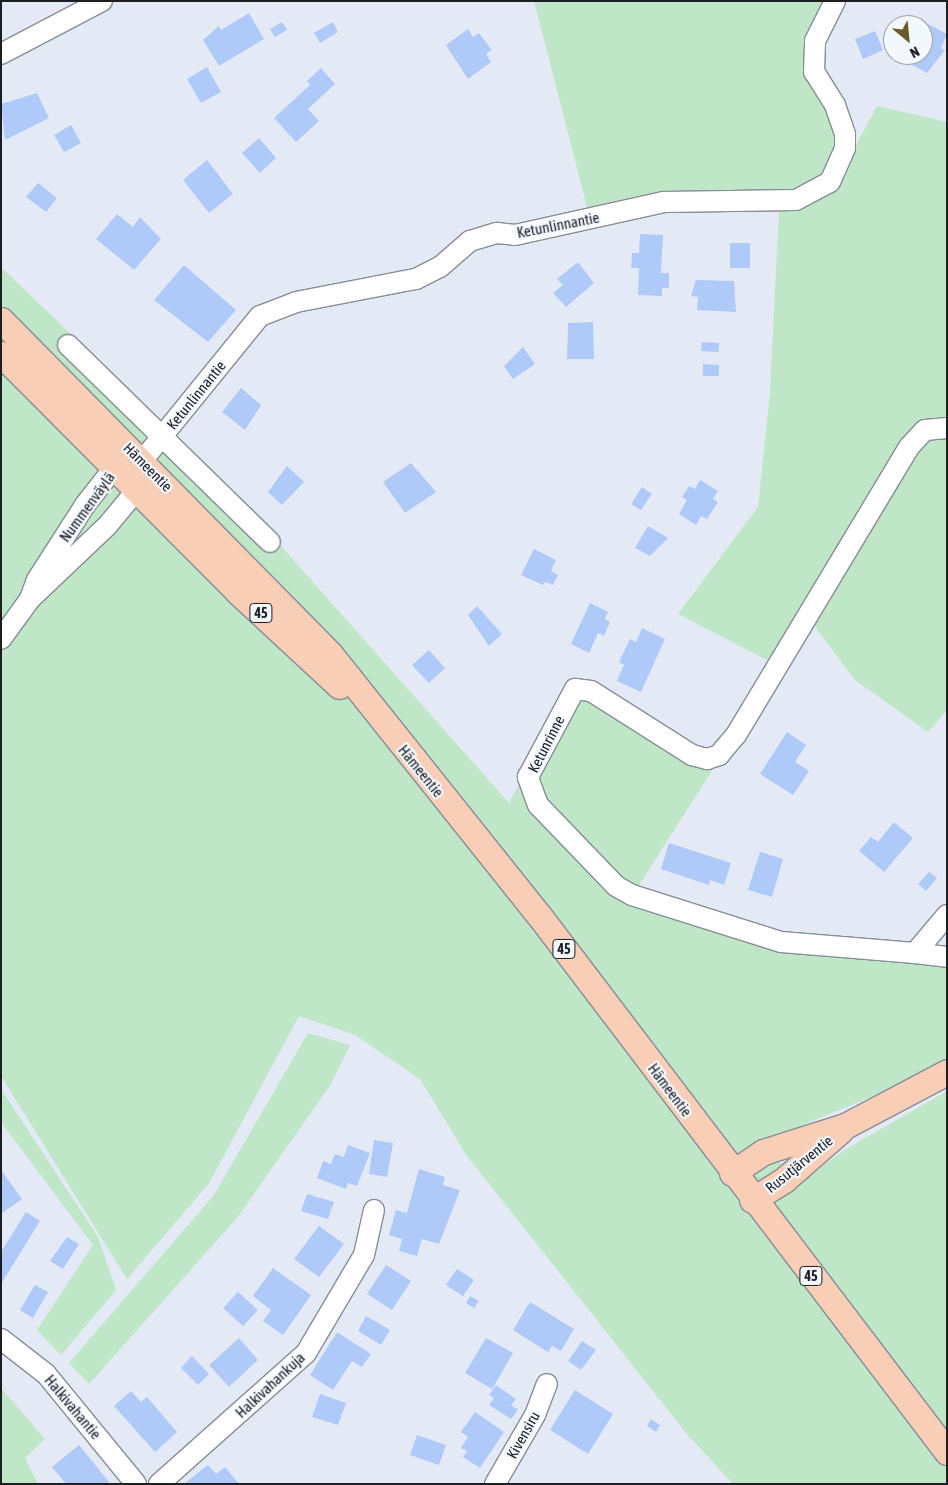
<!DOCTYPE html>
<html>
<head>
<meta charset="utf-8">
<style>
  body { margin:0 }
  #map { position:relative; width:948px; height:1485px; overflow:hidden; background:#e4eaf5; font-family:"Asap Condensed",sans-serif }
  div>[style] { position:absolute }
  .green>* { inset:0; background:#bfe6c6 }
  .building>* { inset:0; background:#afcaf8 }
  .roads { filter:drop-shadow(1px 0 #878d97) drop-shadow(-1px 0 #878d97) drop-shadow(0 1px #878d97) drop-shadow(0 -1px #878d97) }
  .minor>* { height:20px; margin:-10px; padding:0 10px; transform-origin:10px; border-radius:10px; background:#fff }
  .major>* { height:25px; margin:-12.5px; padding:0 12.5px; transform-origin:12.5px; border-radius:12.5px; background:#f8ceb6 }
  span { translate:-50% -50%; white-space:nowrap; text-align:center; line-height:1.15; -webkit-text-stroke:4.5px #f3f7fe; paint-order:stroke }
  .shield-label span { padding:1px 4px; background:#f3f7fe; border:1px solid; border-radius:4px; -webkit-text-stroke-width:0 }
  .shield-label { font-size:14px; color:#1c1e22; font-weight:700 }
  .street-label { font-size:15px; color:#1c1e22 }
  .frame { position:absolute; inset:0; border:2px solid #1c1e22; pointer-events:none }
  .north { position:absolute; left:883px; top:15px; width:50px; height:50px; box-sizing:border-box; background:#f3f7fe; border:1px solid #9da0a6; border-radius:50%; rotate:152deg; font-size:14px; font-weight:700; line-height:20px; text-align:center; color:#1c1e22 }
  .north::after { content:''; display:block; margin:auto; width:18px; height:22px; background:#6a5a27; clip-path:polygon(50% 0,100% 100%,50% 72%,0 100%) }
</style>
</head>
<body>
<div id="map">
  <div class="green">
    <i style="clip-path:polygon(534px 1px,826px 1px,808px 42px,839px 145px,824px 178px,794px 194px,637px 199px,587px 207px)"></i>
    <i style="clip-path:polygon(877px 106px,947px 122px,947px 710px,928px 732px,855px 680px,813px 624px,771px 662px,678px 614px,758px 507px,770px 392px,779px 210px,834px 186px)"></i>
    <i style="clip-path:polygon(1px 267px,164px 424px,273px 537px,509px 803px,574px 680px,713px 769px,636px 890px,764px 934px,947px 953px,947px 1059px,869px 1098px,763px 1141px,798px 1184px,846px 1149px,947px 1091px,947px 1484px,733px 1484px,687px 1434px,467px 1156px,420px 1079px,355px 1035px,299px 1016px,209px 1183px,127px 1279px,1px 1076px)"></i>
    <i style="clip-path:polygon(308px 1033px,350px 1045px,331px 1084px,237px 1218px,89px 1384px,69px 1363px,214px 1195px)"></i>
    <i style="clip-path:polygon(1px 1089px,98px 1237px,116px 1290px,61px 1355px,37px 1330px,93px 1245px,1px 1122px)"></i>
    <i style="clip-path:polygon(1px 1388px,45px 1439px,25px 1458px,38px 1484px,1px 1484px)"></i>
  </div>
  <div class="building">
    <i style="clip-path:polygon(249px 13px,264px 39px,219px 66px,203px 40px,219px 26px,221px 30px)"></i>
    <i style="clip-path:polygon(282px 22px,287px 30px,275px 37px,270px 29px)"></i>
    <i style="clip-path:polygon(333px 22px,338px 32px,320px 43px,314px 33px)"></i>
    <i style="clip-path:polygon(926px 23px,947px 34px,941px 48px,945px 50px,927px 73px,905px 61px,909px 55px,923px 55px)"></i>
    <i style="clip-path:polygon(468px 29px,473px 37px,479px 33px,492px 50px,486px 54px,491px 62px,468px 79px,446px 45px)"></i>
    <i style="clip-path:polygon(875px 31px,883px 50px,863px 59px,855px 39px)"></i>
    <i style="clip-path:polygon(207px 67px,221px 92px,201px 103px,187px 79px)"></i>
    <i style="clip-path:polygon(321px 68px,335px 84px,308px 109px,319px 121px,296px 142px,274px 118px,310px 85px,307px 81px)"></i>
    <i style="clip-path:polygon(37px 93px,49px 118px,5px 140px,1px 104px)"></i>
    <i style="clip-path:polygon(71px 125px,81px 143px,64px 152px,54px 135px)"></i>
    <i style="clip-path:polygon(259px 138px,276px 158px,260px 173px,242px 153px)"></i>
    <i style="clip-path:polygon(207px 160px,233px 194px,209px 213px,183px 180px)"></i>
    <i style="clip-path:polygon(38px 183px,57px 198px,46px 212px,26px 197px)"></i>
    <i style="clip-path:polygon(117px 214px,133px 227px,140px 217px,161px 239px,134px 270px,96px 239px)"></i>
    <i style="clip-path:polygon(640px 234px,663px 235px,661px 273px,669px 273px,669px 288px,662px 288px,662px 296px,638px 295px,639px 268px,631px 268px,632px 253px,639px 253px)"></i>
    <i style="clip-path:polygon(730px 243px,750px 243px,750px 268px,730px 268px)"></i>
    <i style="clip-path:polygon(578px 262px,594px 283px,566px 307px,553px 293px,563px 285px,557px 279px)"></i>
    <i style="clip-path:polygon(184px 265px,236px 310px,208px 342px,154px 300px)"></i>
    <i style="clip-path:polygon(696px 280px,734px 281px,736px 312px,697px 310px,698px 297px,691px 296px)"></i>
    <i style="clip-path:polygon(593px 322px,594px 359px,567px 359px,568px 323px)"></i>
    <i style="clip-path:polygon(702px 342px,719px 343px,719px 352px,701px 351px)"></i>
    <i style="clip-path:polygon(523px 347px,535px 364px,513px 379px,504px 366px)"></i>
    <i style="clip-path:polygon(703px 364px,719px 365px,719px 376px,703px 376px)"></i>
    <i style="clip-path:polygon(241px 388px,261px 405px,245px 430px,222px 412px)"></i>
    <i style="clip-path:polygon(411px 463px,436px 492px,405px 513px,383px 482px)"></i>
    <i style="clip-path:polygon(287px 466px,304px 482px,282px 505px,268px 492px)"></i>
    <i style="clip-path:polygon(700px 480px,718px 491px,713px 499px,718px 502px,707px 519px,701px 516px,696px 525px,679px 514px,687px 500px,682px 497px,689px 486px,695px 489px)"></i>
    <i style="clip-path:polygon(642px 487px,652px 494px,641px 510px,631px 504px)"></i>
    <i style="clip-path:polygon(648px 526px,668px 538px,650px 556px,635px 548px)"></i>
    <i style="clip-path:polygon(534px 549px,556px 560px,551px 571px,558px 575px,553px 585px,545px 582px,543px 585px,521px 575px)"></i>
    <i style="clip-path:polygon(590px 603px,608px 612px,605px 619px,610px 622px,604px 636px,598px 633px,589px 653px,571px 644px)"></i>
    <i style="clip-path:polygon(477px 606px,502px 634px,489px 646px,468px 615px)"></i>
    <i style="clip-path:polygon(642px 628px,665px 639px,641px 692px,617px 681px,624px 665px,619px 662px,630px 639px,636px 642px)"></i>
    <i style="clip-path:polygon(429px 650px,445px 668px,429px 683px,412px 665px)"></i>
    <i style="clip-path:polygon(787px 732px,806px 745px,795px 762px,809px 771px,793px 795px,760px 774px)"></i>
    <i style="clip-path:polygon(894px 822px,913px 838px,884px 872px,859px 851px,871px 837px,878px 842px)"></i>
    <i style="clip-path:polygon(669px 843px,731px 863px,724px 885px,710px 880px,709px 885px,661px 869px)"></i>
    <i style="clip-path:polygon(760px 852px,783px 859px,772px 897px,748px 890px)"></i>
    <i style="clip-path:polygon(929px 872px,937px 878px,926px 891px,918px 884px)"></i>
    <i style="clip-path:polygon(374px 1140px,393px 1143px,387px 1177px,369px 1174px)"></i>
    <i style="clip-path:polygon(348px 1145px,370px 1153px,357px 1186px,348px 1183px,346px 1189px,317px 1178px,323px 1161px,331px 1164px,335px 1154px,344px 1157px)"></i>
    <i style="clip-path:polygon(419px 1169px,445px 1177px,443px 1185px,460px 1190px,439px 1244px,422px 1239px,417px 1256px,399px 1251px,402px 1239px,389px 1235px,396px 1210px,407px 1213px)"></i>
    <i style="clip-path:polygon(1px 1170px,22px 1199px,1px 1214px)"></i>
    <i style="clip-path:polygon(307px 1194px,334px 1202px,328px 1219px,301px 1211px)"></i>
    <i style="clip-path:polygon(26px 1212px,40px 1221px,1px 1284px,1px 1252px)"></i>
    <i style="clip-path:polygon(319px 1226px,344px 1244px,319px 1277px,294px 1259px)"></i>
    <i style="clip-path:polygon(67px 1237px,79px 1244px,63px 1269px,50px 1261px)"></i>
    <i style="clip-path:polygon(386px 1265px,411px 1281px,392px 1310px,367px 1294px)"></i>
    <i style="clip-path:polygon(273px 1268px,311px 1295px,283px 1335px,263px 1321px,271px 1310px,253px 1296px)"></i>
    <i style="clip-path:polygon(457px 1269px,474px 1280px,463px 1296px,446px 1285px)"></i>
    <i style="clip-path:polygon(35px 1285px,48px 1292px,33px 1318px,20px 1310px)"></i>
    <i style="clip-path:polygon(238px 1292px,258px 1310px,243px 1326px,223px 1308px)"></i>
    <i style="clip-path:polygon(470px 1296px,479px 1301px,474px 1308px,466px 1303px)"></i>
    <i style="clip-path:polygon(530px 1302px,574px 1329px,561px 1351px,552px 1346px,548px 1352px,513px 1330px)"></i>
    <i style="clip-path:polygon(366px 1316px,390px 1330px,381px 1345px,358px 1331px)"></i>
    <i style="clip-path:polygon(337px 1332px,371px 1354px,362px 1367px,352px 1361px,333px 1390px,310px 1375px)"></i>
    <i style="clip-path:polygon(239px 1338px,258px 1360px,229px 1387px,209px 1365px)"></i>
    <i style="clip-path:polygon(486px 1338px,513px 1353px,492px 1389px,465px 1373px)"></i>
    <i style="clip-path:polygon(582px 1341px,596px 1350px,581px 1370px,568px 1361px)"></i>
    <i style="clip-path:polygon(192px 1356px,209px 1374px,198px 1385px,181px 1368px)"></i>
    <i style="clip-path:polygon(496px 1385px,516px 1399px,511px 1405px,518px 1410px,511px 1419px,489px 1405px,494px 1398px,489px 1395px)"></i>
    <i style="clip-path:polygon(575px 1390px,613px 1414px,588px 1454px,550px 1430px)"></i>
    <i style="clip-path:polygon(131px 1391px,141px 1402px,147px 1397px,177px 1432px,155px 1452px,114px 1406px)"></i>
    <i style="clip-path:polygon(320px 1394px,346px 1403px,338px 1425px,312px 1417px)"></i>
    <i style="clip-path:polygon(475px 1412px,504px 1432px,480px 1468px,463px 1457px,467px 1451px,461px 1448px,468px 1437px,461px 1432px)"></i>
    <i style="clip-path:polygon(651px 1419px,660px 1425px,656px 1432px,647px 1426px)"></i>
    <i style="clip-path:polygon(417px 1435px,446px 1445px,439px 1465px,410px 1455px)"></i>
    <i style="clip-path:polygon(79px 1445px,109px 1482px,107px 1484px,66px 1484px,52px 1467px)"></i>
    <i style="clip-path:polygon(208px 1465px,216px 1474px,225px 1467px,239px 1484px,184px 1484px)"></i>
  </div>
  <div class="roads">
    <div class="minor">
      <i style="left:1px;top:54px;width:114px;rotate:-27.7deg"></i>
      <i style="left:68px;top:345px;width:282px;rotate:44.3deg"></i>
      <i style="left:30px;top:599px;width:106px;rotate:-43.5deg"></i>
      <i style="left:107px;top:526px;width:45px;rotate:-50.4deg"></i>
      <i style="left:136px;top:491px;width:31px;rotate:-79deg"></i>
      <i style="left:142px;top:461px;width:187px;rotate:-50.9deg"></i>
      <i style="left:260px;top:316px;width:39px;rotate:-21deg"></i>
      <i style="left:296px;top:302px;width:122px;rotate:-10.9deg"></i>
      <i style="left:416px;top:279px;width:27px;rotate:-27deg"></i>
      <i style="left:440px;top:267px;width:40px;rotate:-41deg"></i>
      <i style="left:470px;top:241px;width:28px;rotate:-17deg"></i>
      <i style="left:497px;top:233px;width:18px;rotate:6deg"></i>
      <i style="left:515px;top:235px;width:153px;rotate:-12.5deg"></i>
      <i style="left:664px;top:202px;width:132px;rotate:-0.9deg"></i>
      <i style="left:796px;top:200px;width:38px;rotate:-28deg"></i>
      <i style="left:830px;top:182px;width:37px;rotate:-66deg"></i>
      <i style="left:845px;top:148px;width:14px;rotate:-90deg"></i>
      <i style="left:845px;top:134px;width:31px;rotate:-109deg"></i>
      <i style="left:835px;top:105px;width:39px;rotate:-122deg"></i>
      <i style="left:814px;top:72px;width:31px;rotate:-88deg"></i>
      <i style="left:815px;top:41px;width:45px;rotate:-63.4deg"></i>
      <i style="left:1px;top:639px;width:49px;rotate:-54.1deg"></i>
      <i style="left:30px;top:599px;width:20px;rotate:-70deg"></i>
      <i style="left:37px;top:580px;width:89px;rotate:-57.4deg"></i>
      <i style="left:85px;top:505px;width:47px;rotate:-51.9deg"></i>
      <i style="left:114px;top:468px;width:15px;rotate:-16deg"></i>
      <i style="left:947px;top:915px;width:50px;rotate:130.1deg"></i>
      <i style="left:915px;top:953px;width:32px;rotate:7deg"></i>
      <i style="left:915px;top:953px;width:134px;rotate:-175.3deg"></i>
      <i style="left:781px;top:942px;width:156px;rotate:-162.5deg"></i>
      <i style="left:632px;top:895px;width:18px;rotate:-151deg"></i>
      <i style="left:616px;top:886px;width:112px;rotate:-133.9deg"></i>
      <i style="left:538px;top:805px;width:30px;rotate:-110deg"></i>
      <i style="left:528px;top:777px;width:100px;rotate:-61.9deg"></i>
      <i style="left:575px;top:689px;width:16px;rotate:7deg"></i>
      <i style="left:591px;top:691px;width:120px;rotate:32.4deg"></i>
      <i style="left:692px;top:755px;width:16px;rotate:15deg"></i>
      <i style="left:707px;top:759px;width:13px;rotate:-18deg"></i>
      <i style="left:719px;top:755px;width:26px;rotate:-50deg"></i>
      <i style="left:736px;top:735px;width:336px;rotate:-59deg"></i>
      <i style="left:909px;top:447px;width:23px;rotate:-47deg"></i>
      <i style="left:925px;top:430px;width:22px;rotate:-5deg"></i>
      <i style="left:1px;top:1339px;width:57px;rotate:37.9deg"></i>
      <i style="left:46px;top:1374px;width:142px;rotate:50.7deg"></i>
      <i style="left:159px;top:1484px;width:197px;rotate:-41.7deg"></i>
      <i style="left:306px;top:1353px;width:114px;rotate:-59.4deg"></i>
      <i style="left:364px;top:1255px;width:46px;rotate:-77.5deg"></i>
      <i style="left:495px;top:1484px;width:80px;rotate:-59.9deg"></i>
      <i style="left:535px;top:1415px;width:33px;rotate:-69deg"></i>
    </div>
    <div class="major">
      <i style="left:1px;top:320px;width:470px;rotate:45.4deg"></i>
      <i style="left:331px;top:655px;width:332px;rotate:51.4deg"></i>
      <i style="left:538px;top:914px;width:676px;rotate:52.76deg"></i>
      <i style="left:1px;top:354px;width:336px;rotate:45.1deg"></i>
      <i style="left:238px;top:592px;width:138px;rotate:42.9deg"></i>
      <i style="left:732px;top:1173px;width:37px;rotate:-34deg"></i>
      <i style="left:763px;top:1152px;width:86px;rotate:-17.6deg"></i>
      <i style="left:845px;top:1126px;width:115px;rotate:-27.9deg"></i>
      <i style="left:752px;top:1200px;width:39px;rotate:-32deg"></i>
      <i style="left:785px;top:1179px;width:73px;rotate:-41.1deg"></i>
    </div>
  </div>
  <div class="shield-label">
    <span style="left:261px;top:613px">45</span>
    <span style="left:564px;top:949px">45</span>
    <span style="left:811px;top:1276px">45</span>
  </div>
  <div class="street-label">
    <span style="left:558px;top:225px;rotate:-11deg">Ketunlinnantie</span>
    <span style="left:196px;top:395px;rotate:-51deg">Ketunlinnantie</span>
    <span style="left:148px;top:467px;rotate:45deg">Hämeentie</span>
    <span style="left:87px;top:507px;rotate:-54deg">Nummenväylä</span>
    <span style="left:546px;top:744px;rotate:-63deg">Ketunrinne</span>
    <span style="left:421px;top:771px;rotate:51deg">Hämeentie</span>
    <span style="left:670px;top:1090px;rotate:53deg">Hämeentie</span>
    <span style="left:799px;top:1164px;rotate:-39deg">Rusutjärventie</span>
    <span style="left:270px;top:1385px;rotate:-43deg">Halkivahankuja</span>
    <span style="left:73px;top:1407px;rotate:50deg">Halkivahantie</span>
    <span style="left:523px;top:1435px;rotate:-61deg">Kivensiru</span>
  </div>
  <div class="frame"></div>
  <div class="north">N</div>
</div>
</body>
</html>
